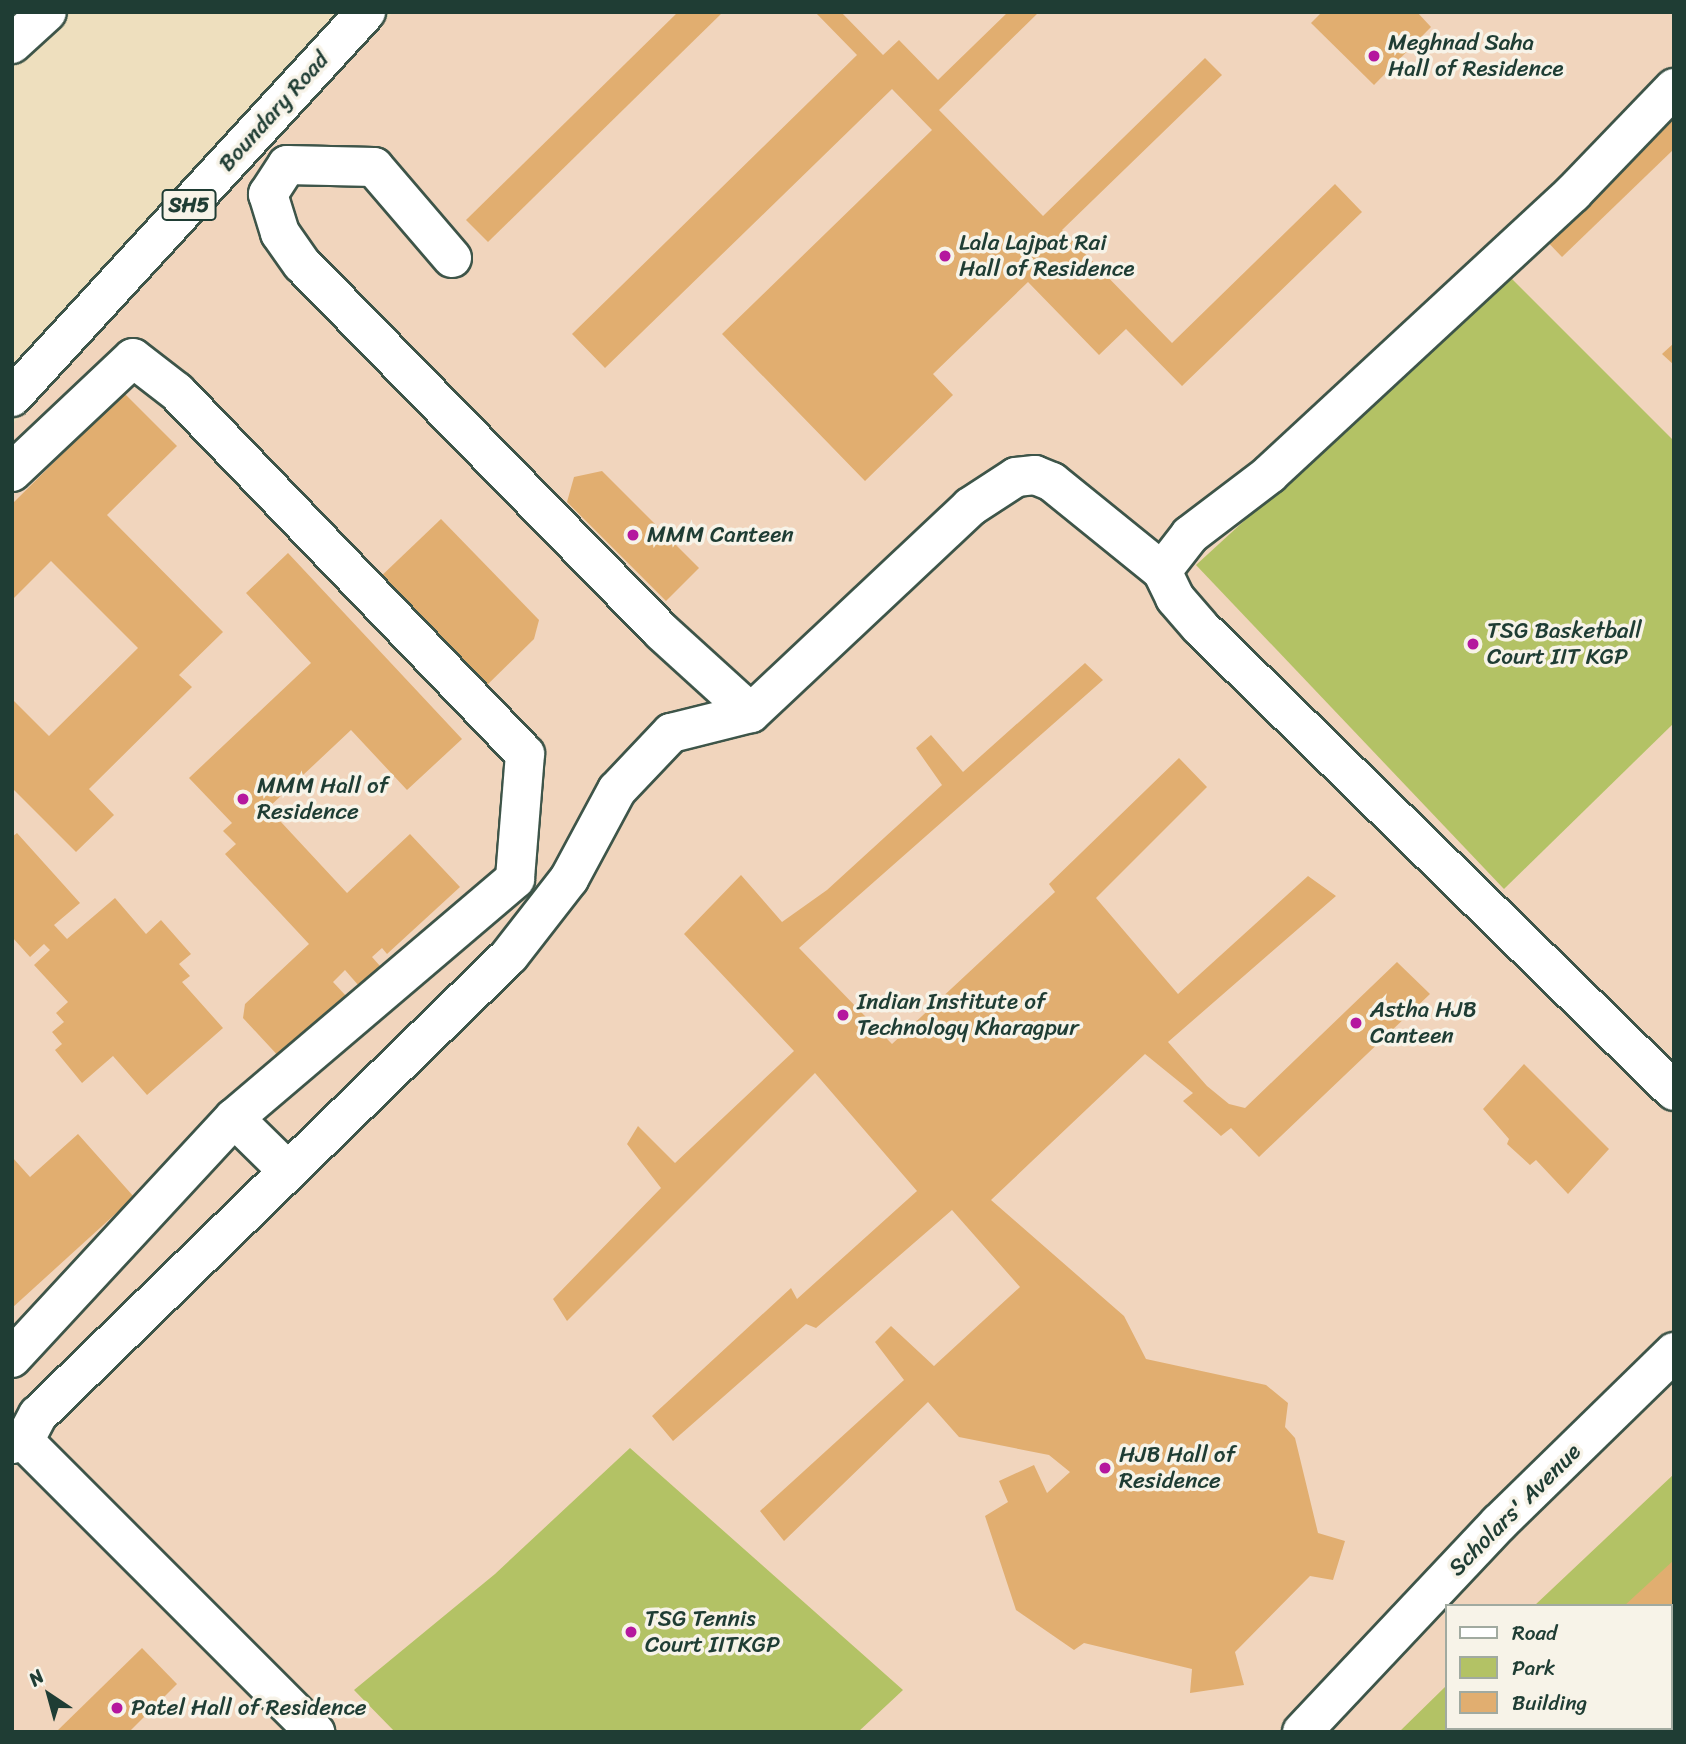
<!DOCTYPE html>
<html>
<head>
<meta charset="utf-8">
<style>
  body { margin:0 }
  #map { position:relative; width:1686px; height:1744px; overflow:hidden; background:#eedfbe; font-family:Sriracha,sans-serif }
  div>[style] { position:absolute }
  .built>* { inset:0; background:#f1d5bd }
  .green>* { inset:0; background:#b3c265 }
  .building>* { inset:0; background:#e1ae70 }
  .roads { filter:drop-shadow(2px 0 #3e5549) drop-shadow(-2px 0 #3e5549) drop-shadow(0 2px #3e5549) drop-shadow(0 -2px #3e5549) }
  .minor>* { height:38px; margin:-19px; padding:0 19px; transform-origin:19px; border-radius:19px; background:#fff }
  .major>* { height:38px; margin:-19px; padding:0 19px; transform-origin:19px; border-radius:19px; background:#fff }
  .dots>* { width:19px; height:19px; translate:-50% -50%; box-sizing:border-box; border:4px solid #f7f3e8; border-radius:50% }
  span { translate:-50% -50%; white-space:nowrap; text-align:center; line-height:1.15; -webkit-text-stroke:7px #f7f3e8; paint-order:stroke }
  .shield-label span { padding:2px 5px; background:#f7f3e8; border:2px solid; border-radius:5px; -webkit-text-stroke-width:0 }
  .shield-label { font-size:21px; color:#1f3d34; font-weight:700 }
  .poi-label { font-size:23px; color:#1f3d34 }
  .left { translate:0 -50%; text-align:left }
  .street-label { font-size:23px; color:#1f3d34 }
  .frame { position:absolute; inset:0; border:14px solid #1f3d34; pointer-events:none }
  .legend { position:absolute; left:1445px; top:1604px; width:228px; height:126px; box-sizing:border-box; background:#f7f3e8; border:2px solid #a1aaa0; margin:0; padding:9px 12px; list-style:none; font-size:21px; color:#1f3d34 }
  .legend li { display:flex; align-items:center; gap:14px; height:35px }
  .legend b { width:35px; border:2px solid #a1aaa0 }
  .north { position:absolute; left:14px; top:1660px; width:70px; height:70px; -webkit-text-stroke:5px #f7f3e8; paint-order:stroke; rotate:324deg; font-size:19px; font-weight:700; line-height:28px; text-align:center; color:#1f3d34 }
  .north::after { content:''; display:block; margin:auto; width:24px; height:32px; background:#1f3d34; clip-path:polygon(50% 0,100% 100%,50% 72%,0 100%) }
</style>
</head>
<body>
<div id="map">
  <div class="built">
    <i style="clip-path:polygon(evenodd,393px 12px,1674px 12px,1674px 1732px,12px 1732px,12px 425px,393px 12px,1446px 1606px,1670px 1606px,1670px 1728px,1446px 1728px,1446px 1606px)"></i>
  </div>
  <div class="green">
    <i style="clip-path:polygon(1510px 277px,1674px 441px,1674px 723px,1504px 889px,1196px 565px)"></i>
    <i style="clip-path:polygon(630px 1448px,903px 1690px,858px 1732px,395px 1732px,354px 1690px,495px 1574px)"></i>
    <i style="clip-path:polygon(1674px 1474px,1674px 1732px,1399px 1732px,1446px 1686px,1446px 1728px,1670px 1728px,1670px 1606px,1534px 1606px)"></i>
  </div>
  <div class="building">
    <i style="clip-path:polygon(678px 12px,723px 12px,488px 242px,466px 220px)"></i>
    <i style="clip-path:polygon(815px 12px,841px 12px,883px 55px,899px 40px,938px 80px,1008px 12px,1039px 12px,939px 110px,1043px 216px,1205px 58px,1222px 75px,1062px 230px,1172px 343px,1335px 184px,1362px 212px,1182px 386px,1126px 329px,1099px 355px,1028px 282px,933px 374px,953px 395px,865px 481px,722px 334px,932px 130px,892px 89px,605px 368px,572px 334px,857px 55px)"></i>
    <i style="clip-path:polygon(1322px 12px,1417px 12px,1431px 27px,1374px 85px,1311px 23px)"></i>
    <i style="clip-path:polygon(1674px 103px,1674px 149px,1562px 257px,1540px 234px)"></i>
    <i style="clip-path:polygon(1674px 343px,1674px 365px,1662px 354px)"></i>
    <i style="clip-path:polygon(124px 393px,177px 446px,107px 515px,223px 632px,179px 675px,192px 687px,89px 789px,114px 815px,76px 852px,12px 788px,12px 699px,49px 736px,138px 648px,51px 561px,12px 600px,12px 504px)"></i>
    <i style="clip-path:polygon(602px 471px,699px 568px,666px 601px,567px 502px,574px 477px)"></i>
    <i style="clip-path:polygon(441px 519px,539px 620px,534px 639px,482px 690px,376px 581px)"></i>
    <i style="clip-path:polygon(288px 553px,462px 739px,407px 790px,351px 730px,268px 808px,347px 893px,410px 834px,460px 887px,387px 954px,382px 948px,372px 957px,380px 966px,359px 986px,345px 970px,333px 982px,348px 998px,282px 1060px,243px 1018px,245px 1004px,309px 944px,225px 854px,236px 844px,223px 831px,232px 823px,189px 778px,311px 663px,246px 593px)"></i>
    <i style="clip-path:polygon(1085px 663px,1103px 680px,799px 948px,892px 1044px,1055px 892px,1049px 884px,1179px 758px,1207px 787px,1096px 898px,1178px 994px,1308px 876px,1336px 896px,1168px 1042px,1207px 1086px,1229px 1104px,1245px 1108px,1397px 962px,1430px 994px,1259px 1157px,1231px 1128px,1221px 1136px,1183px 1101px,1193px 1093px,1145px 1054px,991px 1200px,1124px 1316px,1146px 1359px,1266px 1385px,1288px 1403px,1285px 1427px,1295px 1438px,1318px 1533px,1345px 1541px,1333px 1580px,1310px 1576px,1235px 1652px,1244px 1685px,1190px 1693px,1192px 1669px,1084px 1643px,1074px 1650px,1016px 1610px,985px 1516px,1008px 1502px,999px 1481px,1034px 1465px,1047px 1493px,1070px 1472px,1049px 1455px,959px 1437px,928px 1402px,784px 1541px,760px 1511px,904px 1380px,875px 1342px,891px 1326px,934px 1366px,1020px 1287px,952px 1210px,816px 1328px,806px 1324px,673px 1441px,652px 1416px,791px 1288px,797px 1299px,917px 1191px,815px 1073px,567px 1321px,553px 1299px,661px 1188px,627px 1144px,638px 1126px,675px 1163px,794px 1051px,684px 934px,741px 875px,782px 922px,827px 890px,942px 785px,916px 748px,931px 735px,963px 772px)"></i>
    <i style="clip-path:polygon(17px 833px,80px 903px,54px 925px,67px 939px,115px 898px,146px 934px,161px 920px,191px 954px,179px 964px,190px 976px,182px 982px,223px 1028px,147px 1095px,113px 1056px,82px 1083px,55px 1050px,62px 1044px,52px 1032px,64px 1022px,56px 1013px,68px 1002px,34px 965px,50px 950px,44px 944px,30px 957px,12px 937px,12px 837px)"></i>
    <i style="clip-path:polygon(1524px 1064px,1609px 1149px,1568px 1194px,1536px 1160px,1530px 1165px,1507px 1144px,1509px 1139px,1483px 1109px)"></i>
    <i style="clip-path:polygon(78px 1134px,134px 1197px,12px 1308px,12px 1157px,30px 1177px)"></i>
    <i style="clip-path:polygon(1674px 1560px,1674px 1732px,1474px 1732px,1670px 1728px,1670px 1606px,1624px 1606px)"></i>
    <i style="clip-path:polygon(142px 1648px,177px 1684px,129px 1732px,56px 1732px)"></i>
  </div>
  <div class="roads">
    <div class="minor">
      <i style="left:12px;top:44px;width:47px;rotate:-42.4deg"></i>
      <i style="left:1674px;top:88px;width:146px;rotate:133.9deg"></i>
      <i style="left:1573px;top:193px;width:413px;rotate:137.2deg"></i>
      <i style="left:1270px;top:474px;width:101px;rotate:142.7deg"></i>
      <i style="left:1190px;top:535px;width:46px;rotate:127.9deg"></i>
      <i style="left:1162px;top:571px;width:30px;rotate:64deg"></i>
      <i style="left:1175px;top:598px;width:38px;rotate:49deg"></i>
      <i style="left:1200px;top:627px;width:663px;rotate:44.39deg"></i>
      <i style="left:452px;top:258px;width:120px;rotate:-130.6deg"></i>
      <i style="left:374px;top:167px;width:87px;rotate:-178.7deg"></i>
      <i style="left:287px;top:165px;width:35px;rotate:123deg"></i>
      <i style="left:268px;top:194px;width:41px;rotate:72.9deg"></i>
      <i style="left:280px;top:233px;width:38px;rotate:55deg"></i>
      <i style="left:302px;top:264px;width:515px;rotate:45.63deg"></i>
      <i style="left:662px;top:632px;width:120px;rotate:42.3deg"></i>
      <i style="left:12px;top:472px;width:166px;rotate:-43.3deg"></i>
      <i style="left:133px;top:358px;width:56px;rotate:37.7deg"></i>
      <i style="left:177px;top:392px;width:502px;rotate:46.13deg"></i>
      <i style="left:525px;top:754px;width:125px;rotate:94.6deg"></i>
      <i style="left:515px;top:879px;width:369px;rotate:139.6deg"></i>
      <i style="left:234px;top:1118px;width:327px;rotate:132.8deg"></i>
      <i style="left:234px;top:1118px;width:76px;rotate:44.5deg"></i>
      <i style="left:24px;top:1441px;width:412px;rotate:45deg"></i>
      <i style="left:12px;top:1444px;width:12px;rotate:-14deg"></i>
      <i style="left:24px;top:1441px;width:30px;rotate:-62deg"></i>
      <i style="left:38px;top:1415px;width:658px;rotate:-44.26deg"></i>
      <i style="left:509px;top:956px;width:98px;rotate:-52.1deg"></i>
      <i style="left:569px;top:879px;width:101px;rotate:-61.7deg"></i>
      <i style="left:617px;top:790px;width:79px;rotate:-46.5deg"></i>
      <i style="left:671px;top:733px;width:82px;rotate:-14deg"></i>
      <i style="left:751px;top:713px;width:301px;rotate:-43.2deg"></i>
      <i style="left:970px;top:507px;width:55px;rotate:-33.1deg"></i>
      <i style="left:1016px;top:477px;width:19px;rotate:-6deg"></i>
      <i style="left:1035px;top:475px;width:18px;rotate:22deg"></i>
      <i style="left:1052px;top:482px;width:141px;rotate:39deg"></i>
      <i style="left:1302px;top:1732px;width:287px;rotate:-46.7deg"></i>
      <i style="left:1499px;top:1523px;width:245px;rotate:-44.3deg"></i>
    </div>
    <div class="major">
      <i style="left:12px;top:397px;width:523px;rotate:-47.4deg"></i>
    </div>
  </div>
  <div class="dots">
    <i style="left:1374px;top:56px;background:#b5179e"></i>
    <i style="left:945px;top:256px;background:#b5179e"></i>
    <i style="left:633px;top:535px;background:#b5179e"></i>
    <i style="left:1473px;top:644px;background:#b5179e"></i>
    <i style="left:243px;top:799px;background:#b5179e"></i>
    <i style="left:843px;top:1015px;background:#b5179e"></i>
    <i style="left:1356px;top:1023px;background:#b5179e"></i>
    <i style="left:1105px;top:1468px;background:#b5179e"></i>
    <i style="left:631px;top:1632px;background:#b5179e"></i>
    <i style="left:117px;top:1708px;background:#b5179e"></i>
  </div>
  <div class="shield-label">
    <span style="left:189px;top:205px">SH5</span>
  </div>
  <div class="poi-label">
    <span class="left" style="left:1388px;top:56px">Meghnad Saha<br>Hall of Residence</span>
    <span class="left" style="left:959px;top:256px">Lala Lajpat Rai<br>Hall of Residence</span>
    <span class="left" style="left:647px;top:535px">MMM Canteen</span>
    <span class="left" style="left:1487px;top:644px">TSG Basketball<br>Court IIT KGP</span>
    <span class="left" style="left:257px;top:799px">MMM Hall of<br>Residence</span>
    <span class="left" style="left:857px;top:1015px">Indian Institute of<br>Technology Kharagpur</span>
    <span class="left" style="left:1370px;top:1023px">Astha HJB<br>Canteen</span>
    <span class="left" style="left:1119px;top:1468px">HJB Hall of<br>Residence</span>
    <span class="left" style="left:645px;top:1632px">TSG Tennis<br>Court IITKGP</span>
    <span class="left" style="left:131px;top:1708px">Patel Hall of Residence</span>
  </div>
  <div class="street-label">
    <span style="left:274px;top:112px;rotate:-48deg">Boundary Road</span>
    <span style="left:1515px;top:1510px;rotate:-45deg">Scholars' Avenue</span>
  </div>
  <div class="frame"></div>
  <ul class="legend">
  <li><b style="height:9px;background:#fff"></b>Road</li>
  <li><b style="height:19px;background:#b3c265"></b>Park</li>
  <li><b style="height:19px;background:#e1ae70"></b>Building</li>
  </ul>
  <div class="north">N</div>
</div>
</body>
</html>
